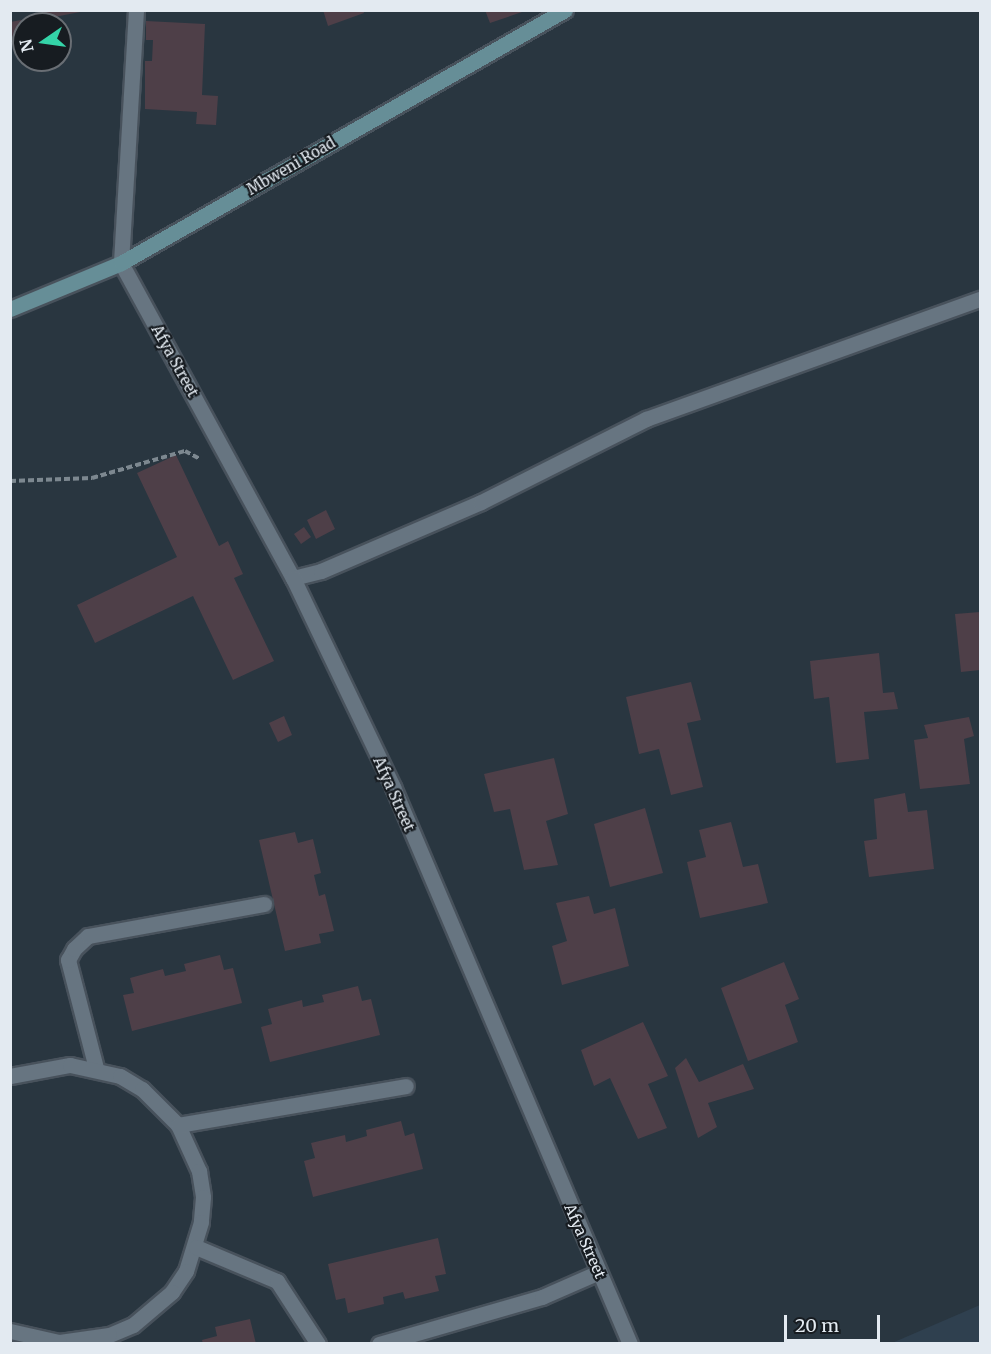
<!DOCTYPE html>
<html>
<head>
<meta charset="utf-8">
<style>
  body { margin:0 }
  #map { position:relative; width:991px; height:1354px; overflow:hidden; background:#293640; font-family:Merriweather,serif }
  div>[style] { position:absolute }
  .built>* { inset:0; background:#2f404f }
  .building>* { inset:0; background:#4e3f48 }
  .path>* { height:4px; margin-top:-2px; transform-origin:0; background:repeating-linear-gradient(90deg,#7d8890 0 6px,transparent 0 9px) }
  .roads { filter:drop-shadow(2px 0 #48525c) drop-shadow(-2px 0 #48525c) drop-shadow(0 2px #48525c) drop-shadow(0 -2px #48525c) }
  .lane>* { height:15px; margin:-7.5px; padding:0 7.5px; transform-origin:7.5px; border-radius:7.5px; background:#677581 }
  .street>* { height:15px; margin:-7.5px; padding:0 7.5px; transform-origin:7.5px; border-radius:7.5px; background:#677581 }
  .secondary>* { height:15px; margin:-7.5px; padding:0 7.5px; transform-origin:7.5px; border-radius:7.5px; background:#668e97 }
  span { translate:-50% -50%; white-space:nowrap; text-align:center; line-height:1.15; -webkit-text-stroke:4.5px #171c21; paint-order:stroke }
  .street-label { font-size:15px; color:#e3eaf1 }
  .frame { position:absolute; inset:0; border:12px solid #e3eaf1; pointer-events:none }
  .north { position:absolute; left:12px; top:12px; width:60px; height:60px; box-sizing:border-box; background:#171c21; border:2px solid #696e74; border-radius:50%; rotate:257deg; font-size:16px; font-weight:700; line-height:24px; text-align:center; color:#e3eaf1 }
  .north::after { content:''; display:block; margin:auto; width:21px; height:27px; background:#34d4a8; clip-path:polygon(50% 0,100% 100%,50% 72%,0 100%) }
  .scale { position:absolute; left:784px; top:1315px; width:96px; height:27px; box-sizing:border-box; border:3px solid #e3eaf1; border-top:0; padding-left:8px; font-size:18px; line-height:21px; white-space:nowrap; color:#e3eaf1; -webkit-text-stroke:4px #171c21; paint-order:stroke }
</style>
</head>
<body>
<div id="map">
  <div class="built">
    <i style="clip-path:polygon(980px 1305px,980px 1343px,892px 1343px)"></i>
  </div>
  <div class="building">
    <i style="clip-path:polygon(44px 10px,80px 10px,80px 12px,44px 19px)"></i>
    <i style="clip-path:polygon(323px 10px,363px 10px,364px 13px,328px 26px)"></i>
    <i style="clip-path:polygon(485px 10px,525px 10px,525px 11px,490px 23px)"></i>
    <i style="clip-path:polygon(21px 20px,24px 44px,14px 47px,10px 22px)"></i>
    <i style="clip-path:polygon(146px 21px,205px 24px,202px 95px,218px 96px,216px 125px,196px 124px,197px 112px,145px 109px,145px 61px,152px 61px,153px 40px,146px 40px)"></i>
    <i style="clip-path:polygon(176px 455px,219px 546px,228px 541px,243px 574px,234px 578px,274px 661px,233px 680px,193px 596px,95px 643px,77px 605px,177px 557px,137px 473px)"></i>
    <i style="clip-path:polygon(326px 510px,335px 529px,316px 539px,307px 520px)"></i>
    <i style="clip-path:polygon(304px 527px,311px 537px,301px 544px,294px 534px)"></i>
    <i style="clip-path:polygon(980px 612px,980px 670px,961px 672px,955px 614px)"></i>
    <i style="clip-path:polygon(879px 653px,883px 693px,894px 692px,898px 709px,864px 712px,869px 759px,836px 763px,829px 697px,814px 699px,810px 661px)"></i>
    <i style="clip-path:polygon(691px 682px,701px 720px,687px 723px,703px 787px,671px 795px,659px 749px,639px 754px,626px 697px)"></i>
    <i style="clip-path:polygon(284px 716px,292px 735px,278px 742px,269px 723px)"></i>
    <i style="clip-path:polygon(969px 717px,974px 736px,964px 739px,970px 784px,920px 789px,914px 740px,928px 738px,924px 725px)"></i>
    <i style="clip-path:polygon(554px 758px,568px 814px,546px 821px,558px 865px,524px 870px,510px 809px,494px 812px,484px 774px)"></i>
    <i style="clip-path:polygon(905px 793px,908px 812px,927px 810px,934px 869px,869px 877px,864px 841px,877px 839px,874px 799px)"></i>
    <i style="clip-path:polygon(645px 808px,663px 873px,610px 887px,594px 824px)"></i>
    <i style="clip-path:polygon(731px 822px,743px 867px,758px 864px,768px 903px,700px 918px,687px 862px,706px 857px,699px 830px)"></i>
    <i style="clip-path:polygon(295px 832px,298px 843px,313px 839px,321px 873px,314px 875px,319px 896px,325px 894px,334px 931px,319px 934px,321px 943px,285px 951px,259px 840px)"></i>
    <i style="clip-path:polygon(589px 896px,594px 914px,615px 908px,629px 966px,562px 985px,552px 946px,567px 941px,556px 903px)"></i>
    <i style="clip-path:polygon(220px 955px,224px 970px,233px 968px,242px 1003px,132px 1031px,123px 995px,134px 993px,130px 978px,163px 969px,165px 976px,186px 971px,184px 964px)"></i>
    <i style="clip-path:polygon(784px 962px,799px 999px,785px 1005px,798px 1042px,748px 1061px,721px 988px)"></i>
    <i style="clip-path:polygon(358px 986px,362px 1001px,371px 999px,380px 1035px,270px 1062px,261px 1027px,272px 1024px,268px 1009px,302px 1000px,303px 1007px,324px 1002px,322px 995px)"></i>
    <i style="clip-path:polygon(643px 1022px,668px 1076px,648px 1084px,667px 1128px,638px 1139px,610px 1078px,594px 1086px,581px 1050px)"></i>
    <i style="clip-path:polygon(686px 1058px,699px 1082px,743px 1064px,754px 1089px,708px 1103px,717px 1127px,698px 1138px,675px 1068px)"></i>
    <i style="clip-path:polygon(401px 1121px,405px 1136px,414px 1133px,423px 1169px,313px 1197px,304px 1161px,315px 1158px,311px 1143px,345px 1135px,346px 1142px,367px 1136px,366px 1130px)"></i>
    <i style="clip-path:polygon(438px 1238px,446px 1274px,435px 1276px,439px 1291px,405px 1299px,403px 1292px,383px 1297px,384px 1304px,348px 1313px,345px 1298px,336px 1300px,328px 1264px)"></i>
    <i style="clip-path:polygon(250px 1319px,256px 1344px,203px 1344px,202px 1340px,217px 1336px,215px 1327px)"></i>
  </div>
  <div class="path">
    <i style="left:10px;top:481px;width:82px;rotate:-2.1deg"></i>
    <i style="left:92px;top:478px;width:97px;rotate:-16.2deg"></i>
    <i style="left:185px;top:451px;width:17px;rotate:28deg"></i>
  </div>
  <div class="roads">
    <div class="lane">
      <i style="left:293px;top:578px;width:29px;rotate:-14deg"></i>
      <i style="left:321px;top:571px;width:174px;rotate:-23.3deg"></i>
      <i style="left:481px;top:502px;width:185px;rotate:-26.7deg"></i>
      <i style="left:646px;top:419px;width:355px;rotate:-19.8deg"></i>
    </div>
    <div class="street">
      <i style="left:136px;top:10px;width:253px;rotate:93.4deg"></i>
      <i style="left:121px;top:263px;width:359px;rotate:61.4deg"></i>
      <i style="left:293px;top:578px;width:232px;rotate:64.4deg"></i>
      <i style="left:393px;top:787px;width:605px;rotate:66.95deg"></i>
      <i style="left:96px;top:1068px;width:112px;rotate:-104.5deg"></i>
      <i style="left:68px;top:960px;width:13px;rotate:-61deg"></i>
      <i style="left:74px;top:949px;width:19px;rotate:-43deg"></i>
      <i style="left:88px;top:936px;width:179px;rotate:-10.3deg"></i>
      <i style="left:10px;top:1076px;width:61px;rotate:-10.4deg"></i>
      <i style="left:70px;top:1065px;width:51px;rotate:12.4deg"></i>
      <i style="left:120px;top:1076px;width:26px;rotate:31deg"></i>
      <i style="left:142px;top:1089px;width:51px;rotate:45deg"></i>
      <i style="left:178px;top:1125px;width:51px;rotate:65.5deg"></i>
      <i style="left:199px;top:1171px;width:26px;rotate:81deg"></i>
      <i style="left:203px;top:1197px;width:25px;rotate:95deg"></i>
      <i style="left:201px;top:1222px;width:51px;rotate:107deg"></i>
      <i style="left:186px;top:1271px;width:25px;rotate:124deg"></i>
      <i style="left:172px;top:1292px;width:51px;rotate:139.8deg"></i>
      <i style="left:133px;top:1325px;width:26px;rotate:157deg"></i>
      <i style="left:109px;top:1335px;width:50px;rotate:172deg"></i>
      <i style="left:59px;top:1342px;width:50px;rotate:-167.3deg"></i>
      <i style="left:178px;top:1125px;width:231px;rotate:-9.7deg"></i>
      <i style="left:196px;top:1247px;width:88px;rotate:22.8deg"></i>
      <i style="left:277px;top:1281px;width:75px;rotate:56.9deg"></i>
      <i style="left:379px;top:1344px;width:170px;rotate:-16.1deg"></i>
      <i style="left:542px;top:1297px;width:62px;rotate:-23.7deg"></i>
    </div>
    <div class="secondary">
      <i style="left:10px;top:309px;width:120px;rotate:-22.5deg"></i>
      <i style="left:121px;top:263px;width:511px;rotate:-29.68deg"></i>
    </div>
  </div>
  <div class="street-label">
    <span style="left:291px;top:166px;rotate:-30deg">Mbweni Road</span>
    <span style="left:175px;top:361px;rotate:61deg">Afya Street</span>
    <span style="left:394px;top:794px;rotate:66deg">Afya Street</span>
    <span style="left:585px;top:1241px;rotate:66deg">Afya Street</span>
  </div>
  <div class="frame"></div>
  <div class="north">N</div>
  <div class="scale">20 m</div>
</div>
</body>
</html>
